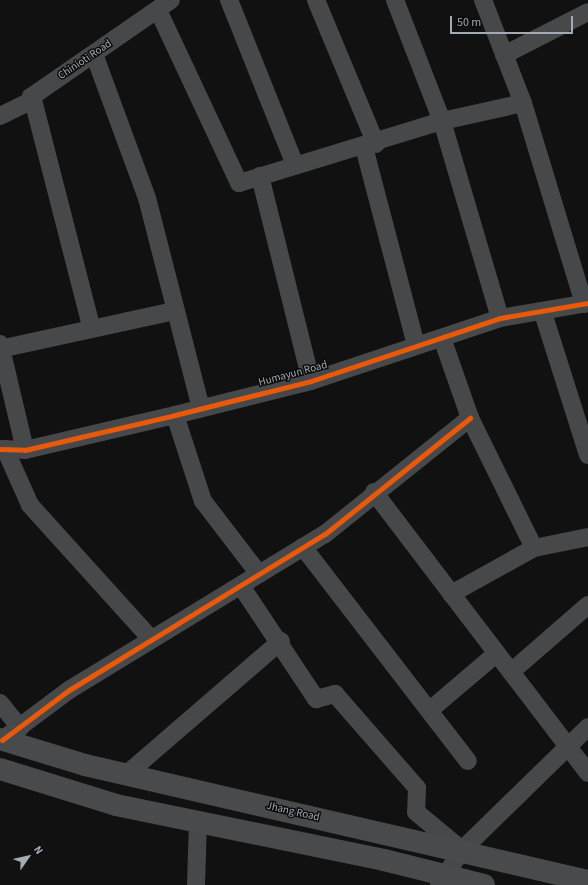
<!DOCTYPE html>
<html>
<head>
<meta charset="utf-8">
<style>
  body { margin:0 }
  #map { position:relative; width:588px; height:885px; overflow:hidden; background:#111112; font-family:"Source Sans 3",sans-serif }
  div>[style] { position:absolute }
  .minor>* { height:18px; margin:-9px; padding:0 9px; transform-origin:9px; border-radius:9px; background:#46484a }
  .trunk>* { height:22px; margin:-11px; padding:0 11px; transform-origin:11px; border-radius:11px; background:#484a4c }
  .cycleway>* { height:5px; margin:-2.5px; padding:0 2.5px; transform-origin:2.5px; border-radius:2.5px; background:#e8590c }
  span { translate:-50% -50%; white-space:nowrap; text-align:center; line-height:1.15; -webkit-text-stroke:3px #0c0c0d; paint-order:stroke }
  .street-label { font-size:11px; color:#a2aab3 }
  .north { position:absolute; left:8px; top:837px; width:40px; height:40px; -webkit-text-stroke:3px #0c0c0d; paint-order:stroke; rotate:56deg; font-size:11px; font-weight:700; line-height:16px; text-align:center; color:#a2aab3 }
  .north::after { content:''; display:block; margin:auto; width:14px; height:18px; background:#a2aab3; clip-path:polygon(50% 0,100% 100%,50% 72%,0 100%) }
  .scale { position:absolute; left:450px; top:16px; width:123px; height:18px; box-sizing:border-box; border:2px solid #a2aab3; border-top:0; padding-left:5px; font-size:12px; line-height:14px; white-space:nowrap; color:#a2aab3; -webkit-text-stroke:3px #0c0c0d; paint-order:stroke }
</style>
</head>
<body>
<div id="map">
  <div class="minor">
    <i style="left:229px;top:0;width:178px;rotate:68.2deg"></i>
    <i style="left:316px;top:0;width:156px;rotate:67.4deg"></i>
    <i style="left:395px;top:0;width:130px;rotate:68.8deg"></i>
    <i style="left:442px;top:121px;width:205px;rotate:73.6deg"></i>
    <i style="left:483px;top:0;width:110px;rotate:68.8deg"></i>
    <i style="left:523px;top:103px;width:210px;rotate:73.1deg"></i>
    <i style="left:158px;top:10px;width:191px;rotate:64.9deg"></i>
    <i style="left:239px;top:183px;width:212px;rotate:-17deg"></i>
    <i style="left:442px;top:121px;width:83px;rotate:-12.5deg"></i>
    <i style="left:94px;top:54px;width:153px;rotate:69.8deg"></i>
    <i style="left:147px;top:198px;width:217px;rotate:75.6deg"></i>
    <i style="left:504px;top:55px;width:94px;rotate:-27.1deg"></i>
    <i style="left:33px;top:100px;width:236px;rotate:75.6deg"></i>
    <i style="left:0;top:116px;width:37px;rotate:-26deg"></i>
    <i style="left:33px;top:100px;width:4px;rotate:-124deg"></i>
    <i style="left:31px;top:97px;width:170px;rotate:-34.7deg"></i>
    <i style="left:364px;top:147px;width:205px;rotate:75.3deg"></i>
    <i style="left:260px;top:176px;width:211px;rotate:76deg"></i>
    <i style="left:543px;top:313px;width:149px;rotate:72.4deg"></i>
    <i style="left:442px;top:338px;width:85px;rotate:70.7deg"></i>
    <i style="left:470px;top:418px;width:145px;rotate:63.8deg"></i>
    <i style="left:0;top:344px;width:109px;rotate:76.7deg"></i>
    <i style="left:0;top:349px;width:179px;rotate:-12.3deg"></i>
    <i style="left:175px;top:415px;width:90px;rotate:72deg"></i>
    <i style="left:203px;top:501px;width:92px;rotate:52.5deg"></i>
    <i style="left:0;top:449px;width:25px;rotate:2deg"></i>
    <i style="left:25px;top:450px;width:154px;rotate:-13.1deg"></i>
    <i style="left:175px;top:415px;width:140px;rotate:-14deg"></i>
    <i style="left:311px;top:381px;width:199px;rotate:-18.4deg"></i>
    <i style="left:500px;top:318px;width:89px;rotate:-9.7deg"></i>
    <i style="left:5px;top:449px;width:61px;rotate:65.9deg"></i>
    <i style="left:30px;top:505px;width:181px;rotate:47.9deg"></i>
    <i style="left:374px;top:492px;width:353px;rotate:52.7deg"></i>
    <i style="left:303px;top:547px;width:270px;rotate:52.4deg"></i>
    <i style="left:241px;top:586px;width:136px;rotate:56.4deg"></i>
    <i style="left:316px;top:699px;width:20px;rotate:-15deg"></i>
    <i style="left:335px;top:694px;width:125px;rotate:48.9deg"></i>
    <i style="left:417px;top:788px;width:24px;rotate:92deg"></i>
    <i style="left:416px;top:812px;width:60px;rotate:39.6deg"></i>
    <i style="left:451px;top:594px;width:95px;rotate:-29deg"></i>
    <i style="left:534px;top:548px;width:55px;rotate:-11.5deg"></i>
    <i style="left:511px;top:672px;width:102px;rotate:-41deg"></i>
    <i style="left:0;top:703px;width:32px;rotate:51deg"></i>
    <i style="left:430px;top:710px;width:87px;rotate:-40.3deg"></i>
    <i style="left:2px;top:740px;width:84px;rotate:-36.7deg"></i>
    <i style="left:69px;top:690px;width:300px;rotate:-31.4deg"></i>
    <i style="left:325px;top:534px;width:186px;rotate:-38.7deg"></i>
    <i style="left:128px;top:773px;width:202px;rotate:-40.8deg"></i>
    <i style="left:196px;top:885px;width:65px;rotate:-88.2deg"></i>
    <i style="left:439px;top:885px;width:42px;rotate:-56.7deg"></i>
    <i style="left:462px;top:850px;width:176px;rotate:-44.3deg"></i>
  </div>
  <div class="trunk">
    <i style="left:0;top:739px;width:89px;rotate:17deg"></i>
    <i style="left:85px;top:765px;width:516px;rotate:12.99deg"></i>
    <i style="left:0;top:769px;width:121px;rotate:17.2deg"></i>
    <i style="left:116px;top:805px;width:274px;rotate:11.6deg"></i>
    <i style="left:384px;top:860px;width:103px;rotate:14deg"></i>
  </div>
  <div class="cycleway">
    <i style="left:0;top:449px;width:25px;rotate:2deg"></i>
    <i style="left:25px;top:450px;width:154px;rotate:-13.1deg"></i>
    <i style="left:175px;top:415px;width:140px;rotate:-14deg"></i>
    <i style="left:311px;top:381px;width:199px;rotate:-18.4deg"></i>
    <i style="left:500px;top:318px;width:89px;rotate:-9.7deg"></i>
    <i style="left:2px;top:740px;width:84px;rotate:-36.7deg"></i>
    <i style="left:69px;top:690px;width:300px;rotate:-31.4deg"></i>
    <i style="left:325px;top:534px;width:186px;rotate:-38.7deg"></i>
  </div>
  <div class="street-label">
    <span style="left:85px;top:60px;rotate:-34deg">Chinioti Road</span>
    <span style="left:293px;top:374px;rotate:-15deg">Humayun Road</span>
    <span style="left:293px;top:812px;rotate:13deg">Jhang Road</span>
  </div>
  <div class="north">N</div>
  <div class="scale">50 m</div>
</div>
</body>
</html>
